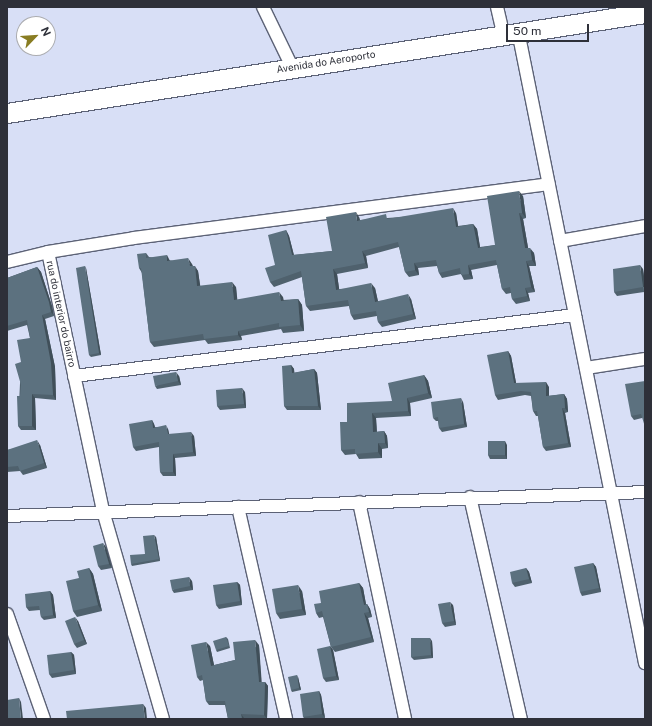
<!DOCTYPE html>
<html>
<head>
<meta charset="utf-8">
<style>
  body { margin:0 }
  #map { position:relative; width:652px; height:726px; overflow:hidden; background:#d8dff6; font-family:"Public Sans",sans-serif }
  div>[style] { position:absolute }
  .roads { filter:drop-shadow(1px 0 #5c6276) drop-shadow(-1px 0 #5c6276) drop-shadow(0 1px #5c6276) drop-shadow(0 -1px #5c6276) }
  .minor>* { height:12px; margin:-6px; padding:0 6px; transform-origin:6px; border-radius:6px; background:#fff }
  .primary>* { height:19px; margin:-9.5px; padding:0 9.5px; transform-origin:9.5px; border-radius:9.5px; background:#fff }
  .wall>* { inset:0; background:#4f616d }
  .shaded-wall>* { inset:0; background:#404f59 }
  .building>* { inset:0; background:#5c717f }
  span { translate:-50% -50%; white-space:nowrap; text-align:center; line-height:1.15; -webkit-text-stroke:4px #fff; paint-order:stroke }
  .street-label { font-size:10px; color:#2e3039 }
  .frame { position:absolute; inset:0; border:8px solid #2e3039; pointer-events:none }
  .north { position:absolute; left:16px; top:16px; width:40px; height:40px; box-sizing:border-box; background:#fff; border:1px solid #abacb0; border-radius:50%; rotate:65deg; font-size:11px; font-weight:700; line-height:16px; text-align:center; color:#2e3039 }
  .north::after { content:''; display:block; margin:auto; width:14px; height:18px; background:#897d23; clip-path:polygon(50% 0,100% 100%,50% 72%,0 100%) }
  .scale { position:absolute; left:506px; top:24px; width:83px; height:18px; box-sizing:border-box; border:2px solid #2e3039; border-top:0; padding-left:5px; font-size:12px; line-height:14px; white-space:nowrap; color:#2e3039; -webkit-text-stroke:3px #fff; paint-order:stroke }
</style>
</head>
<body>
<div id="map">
  <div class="roads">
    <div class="minor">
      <i style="left:263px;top:7px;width:67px;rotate:64.2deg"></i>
      <i style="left:497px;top:7px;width:28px;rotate:77deg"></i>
      <i style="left:518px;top:31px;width:645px;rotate:78.64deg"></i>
      <i style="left:560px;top:241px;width:86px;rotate:-10deg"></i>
      <i style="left:48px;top:252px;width:265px;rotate:78deg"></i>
      <i style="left:103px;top:511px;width:216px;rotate:73.9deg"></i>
      <i style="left:7px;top:262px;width:42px;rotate:-13.7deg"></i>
      <i style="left:48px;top:252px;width:87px;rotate:-9.2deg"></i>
      <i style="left:134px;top:238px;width:418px;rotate:-7.4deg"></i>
      <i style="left:586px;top:368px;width:60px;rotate:-8.7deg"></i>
      <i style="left:74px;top:376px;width:505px;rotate:-6.94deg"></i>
      <i style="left:470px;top:497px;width:228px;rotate:77.1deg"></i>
      <i style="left:359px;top:502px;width:222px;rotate:78deg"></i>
      <i style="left:238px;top:507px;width:217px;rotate:77.2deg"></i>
      <i style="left:7px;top:516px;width:638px;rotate:-2.15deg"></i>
      <i style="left:7px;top:614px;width:111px;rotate:70.6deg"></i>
    </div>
    <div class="primary">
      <i style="left:7px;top:113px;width:646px;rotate:-8.91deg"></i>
    </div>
  </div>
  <div class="wall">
    <i style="clip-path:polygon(523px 196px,526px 218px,523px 219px,528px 248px,534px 253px,536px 266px,529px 266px,535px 292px,528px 293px,530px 301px,516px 304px,512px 299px,511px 293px,506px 294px,502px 289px,497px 265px,471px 270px,473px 279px,464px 280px,461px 274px,442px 278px,439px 273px,437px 266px,418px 268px,419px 275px,409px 277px,405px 272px,399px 247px,366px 256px,368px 268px,337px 274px,339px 289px,375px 288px,378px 301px,411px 299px,416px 319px,382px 327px,378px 322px,377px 316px,354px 320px,351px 315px,349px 306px,310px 311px,306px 306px,302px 277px,274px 287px,270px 282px,286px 230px,289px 236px,294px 255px,332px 251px,359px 217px,360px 220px,456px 213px,458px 226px,473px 224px,477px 229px,480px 247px,495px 245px)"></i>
    <i style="clip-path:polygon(146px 253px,149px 257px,192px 264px,193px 266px,198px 271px,200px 286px,236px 287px,237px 300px,283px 297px,283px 300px,298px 299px,302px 305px,304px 331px,283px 333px,281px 329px,241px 336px,242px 340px,208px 344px,205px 340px,154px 347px,150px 342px,142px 273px,139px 268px)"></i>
    <i style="clip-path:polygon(37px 267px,41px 272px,52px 306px,54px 316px,45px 319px,55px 367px,56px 400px,35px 398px,36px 430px,21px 430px,18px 426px,21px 362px,30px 338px,27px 325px,7px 331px,7px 278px)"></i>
    <i style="clip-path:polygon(86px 268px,101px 355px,91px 357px,89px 355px)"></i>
    <i style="clip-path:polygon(643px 269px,645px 284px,645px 299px,644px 292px,617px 296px,614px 292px)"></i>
    <i style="clip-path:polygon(508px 351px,511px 356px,516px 383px,549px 387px,549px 396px,564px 394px,567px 399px,568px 412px,565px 413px,571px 447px,546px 451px,543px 447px,538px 416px,536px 416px,533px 411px,531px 396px,525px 395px,498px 400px,495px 395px)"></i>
    <i style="clip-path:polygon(291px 365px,294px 369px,294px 373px,314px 369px,317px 373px,321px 410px,287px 410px,284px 406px)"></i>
    <i style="clip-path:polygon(424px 375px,428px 381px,432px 398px,410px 403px,411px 416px,376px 418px,377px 432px,384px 431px,387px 436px,388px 448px,382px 449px,382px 458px,359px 459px,356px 454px,345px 455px,341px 450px,347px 422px,392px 401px)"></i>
    <i style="clip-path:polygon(179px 376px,181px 385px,157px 389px,155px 386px)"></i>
    <i style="clip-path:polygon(645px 381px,642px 418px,634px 420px,631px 416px)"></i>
    <i style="clip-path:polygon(245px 392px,246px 408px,220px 410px,217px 406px)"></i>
    <i style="clip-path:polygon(463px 402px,467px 427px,442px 432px,439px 428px,438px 421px,436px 421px,433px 418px)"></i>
    <i style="clip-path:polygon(152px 420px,154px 424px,155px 427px,168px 429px,169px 434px,194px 436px,196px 456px,175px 458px,176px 476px,163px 476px,160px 472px,159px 447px,136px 451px,133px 447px)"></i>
    <i style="clip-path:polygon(40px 445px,47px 468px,23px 475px,20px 471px,7px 472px,7px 450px)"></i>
    <i style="clip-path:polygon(507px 445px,507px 459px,490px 459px,488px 455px)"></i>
    <i style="clip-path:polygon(156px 537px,160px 561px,132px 566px,131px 564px,145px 554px)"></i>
    <i style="clip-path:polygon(106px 547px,112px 568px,101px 570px,98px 566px)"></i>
    <i style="clip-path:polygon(593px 563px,596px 567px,601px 592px,582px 596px,580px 592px)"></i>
    <i style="clip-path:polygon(89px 568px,93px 574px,102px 611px,77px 617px,73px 611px,79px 578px)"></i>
    <i style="clip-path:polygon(526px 568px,529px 572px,532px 583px,515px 587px,512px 583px)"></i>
    <i style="clip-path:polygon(192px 581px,193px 590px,174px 593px,172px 590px)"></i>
    <i style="clip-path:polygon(237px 582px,240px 585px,242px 605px,219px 609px,216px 605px)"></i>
    <i style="clip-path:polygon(359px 583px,363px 588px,366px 604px,367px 604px,370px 609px,372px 617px,368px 618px,374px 642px,335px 652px,331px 647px,323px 617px,319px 618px,316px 613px,321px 603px)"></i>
    <i style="clip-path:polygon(50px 591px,53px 595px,56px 618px,44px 620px,41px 617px,40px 610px,29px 611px,26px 607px)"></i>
    <i style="clip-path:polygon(302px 591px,306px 615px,280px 619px,276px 613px)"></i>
    <i style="clip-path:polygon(453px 605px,456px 625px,445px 627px,442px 623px)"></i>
    <i style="clip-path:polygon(78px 621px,87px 644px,77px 648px,74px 644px)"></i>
    <i style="clip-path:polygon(226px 637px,228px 639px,230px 648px,217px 652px,216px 650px)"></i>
    <i style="clip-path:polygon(432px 641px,433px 658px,414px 660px,411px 657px)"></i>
    <i style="clip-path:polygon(259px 645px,261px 682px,265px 682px,268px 686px,267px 719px,244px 718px,244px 719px,228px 719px,225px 705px,209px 705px,206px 701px,203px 680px,200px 681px,197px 677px,210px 646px,214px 665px,235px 660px)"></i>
    <i style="clip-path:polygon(330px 646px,333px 650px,339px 680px,326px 682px,323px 678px)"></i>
    <i style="clip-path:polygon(71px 652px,74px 655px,76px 674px,52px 678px,49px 674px)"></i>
    <i style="clip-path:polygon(298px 677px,301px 690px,292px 692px,291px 690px)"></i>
    <i style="clip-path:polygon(319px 691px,321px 695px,325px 718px,318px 719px,305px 719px,303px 717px)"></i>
  </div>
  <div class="shaded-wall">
    <i style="clip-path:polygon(519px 191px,523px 196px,526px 218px,522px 213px)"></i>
    <i style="clip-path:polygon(453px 208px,456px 213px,459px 232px,456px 227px)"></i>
    <i style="clip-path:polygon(356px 212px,359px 217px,361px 226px,357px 221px)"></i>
    <i style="clip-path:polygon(519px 213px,523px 219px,529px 253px,525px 248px)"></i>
    <i style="clip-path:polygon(473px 224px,477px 229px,481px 253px,478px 248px)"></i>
    <i style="clip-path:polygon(286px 230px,289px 236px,295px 260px,292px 255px)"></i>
    <i style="clip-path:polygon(530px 248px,534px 253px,536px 266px,532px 260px)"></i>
    <i style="clip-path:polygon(362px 251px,366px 256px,368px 268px,365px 263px)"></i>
    <i style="clip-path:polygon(167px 255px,170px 261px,167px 261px)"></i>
    <i style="clip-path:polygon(188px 258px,192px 264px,193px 272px,190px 266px)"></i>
    <i style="clip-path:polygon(526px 261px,529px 266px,535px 292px,531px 287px)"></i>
    <i style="clip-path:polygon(414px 263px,418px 268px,419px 275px,415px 270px)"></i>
    <i style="clip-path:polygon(468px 265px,471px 270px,473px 279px,469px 274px)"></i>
    <i style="clip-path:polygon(640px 265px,643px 269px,645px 284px,645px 289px,643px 287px)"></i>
    <i style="clip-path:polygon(85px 266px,86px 268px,101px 355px,99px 353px)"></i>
    <i style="clip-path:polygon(195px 266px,198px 271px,201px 291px,197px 286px)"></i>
    <i style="clip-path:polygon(37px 267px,41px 272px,52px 306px,54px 316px,51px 312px)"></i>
    <i style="clip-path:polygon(333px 269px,337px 274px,340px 295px,336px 290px)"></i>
    <i style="clip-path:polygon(232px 282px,236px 287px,238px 306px,234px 300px)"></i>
    <i style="clip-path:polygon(371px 283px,375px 288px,379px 307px,375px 302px)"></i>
    <i style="clip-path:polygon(525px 288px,528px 293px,530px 301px,527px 296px)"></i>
    <i style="clip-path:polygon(279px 292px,283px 297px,285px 306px,281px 301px)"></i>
    <i style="clip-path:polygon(408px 294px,411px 299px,416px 319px,413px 314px)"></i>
    <i style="clip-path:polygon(298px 299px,302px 305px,304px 331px,300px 325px)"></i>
    <i style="clip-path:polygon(42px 315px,45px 319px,55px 367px,56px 400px,53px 395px)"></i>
    <i style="clip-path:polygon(238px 331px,241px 336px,242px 340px,238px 335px)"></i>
    <i style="clip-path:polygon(508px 351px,511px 356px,517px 388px,514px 383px)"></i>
    <i style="clip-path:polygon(291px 365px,294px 369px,295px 377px,292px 373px)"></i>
    <i style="clip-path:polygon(314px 369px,317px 373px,321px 410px,318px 406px)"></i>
    <i style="clip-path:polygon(176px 372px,179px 376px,181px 385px,178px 381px)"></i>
    <i style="clip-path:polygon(424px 375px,428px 381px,432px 398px,428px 393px)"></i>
    <i style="clip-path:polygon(546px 382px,549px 387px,549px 401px,546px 396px)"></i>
    <i style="clip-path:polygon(242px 388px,245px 392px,246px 408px,244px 404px)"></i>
    <i style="clip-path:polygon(32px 394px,35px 398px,36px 430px,32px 426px)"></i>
    <i style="clip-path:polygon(564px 394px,567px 399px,568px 412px,565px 408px)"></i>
    <i style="clip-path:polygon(407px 398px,410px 403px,411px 416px,408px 411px)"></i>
    <i style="clip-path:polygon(461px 398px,463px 402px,467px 427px,464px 424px)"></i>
    <i style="clip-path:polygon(562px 408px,565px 413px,571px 447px,568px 443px)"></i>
    <i style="clip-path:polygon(372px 413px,376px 418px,377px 437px,373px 432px)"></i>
    <i style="clip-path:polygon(152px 420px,154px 424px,156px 431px,153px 428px)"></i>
    <i style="clip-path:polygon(166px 425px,168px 429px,170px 438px,168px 434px)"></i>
    <i style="clip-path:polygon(384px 431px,387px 436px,388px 448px,385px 443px)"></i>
    <i style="clip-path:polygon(191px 432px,194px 436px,196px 456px,193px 452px)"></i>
    <i style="clip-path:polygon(37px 440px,40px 445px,47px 468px,44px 463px)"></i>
    <i style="clip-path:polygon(505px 441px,507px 445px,507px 459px,505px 455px)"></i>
    <i style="clip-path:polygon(378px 443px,382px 449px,382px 458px,378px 452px)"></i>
    <i style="clip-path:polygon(173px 454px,175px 458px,176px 476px,173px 472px)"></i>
    <i style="clip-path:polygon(154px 535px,156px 537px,160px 561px,159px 559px)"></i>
    <i style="clip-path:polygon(103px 543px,106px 547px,112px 568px,109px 564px)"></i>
    <i style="clip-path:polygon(593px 563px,596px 567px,601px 592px,599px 588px)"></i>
    <i style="clip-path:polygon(89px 568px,93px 574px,102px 611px,98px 605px)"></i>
    <i style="clip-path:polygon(526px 568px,529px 572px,532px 583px,529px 579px)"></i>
    <i style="clip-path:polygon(189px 577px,192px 581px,193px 590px,190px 586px)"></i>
    <i style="clip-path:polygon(237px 582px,240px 585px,242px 605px,240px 601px)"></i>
    <i style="clip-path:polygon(359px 583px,363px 588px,367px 610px,364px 605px)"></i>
    <i style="clip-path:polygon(298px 585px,302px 591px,306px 615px,302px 609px)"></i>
    <i style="clip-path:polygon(50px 591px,53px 595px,56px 618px,53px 615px)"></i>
    <i style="clip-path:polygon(450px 602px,453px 605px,456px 625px,454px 621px)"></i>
    <i style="clip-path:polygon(367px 604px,370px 609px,372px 617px,369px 612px)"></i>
    <i style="clip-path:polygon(364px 613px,368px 618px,374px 642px,371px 637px)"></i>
    <i style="clip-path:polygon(75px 617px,78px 621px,87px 644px,84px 640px)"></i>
    <i style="clip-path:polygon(430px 638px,432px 641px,433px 658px,431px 655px)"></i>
    <i style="clip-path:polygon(255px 640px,259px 645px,262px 686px,259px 682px)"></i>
    <i style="clip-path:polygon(206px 642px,210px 646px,215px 670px,211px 666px)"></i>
    <i style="clip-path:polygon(330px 646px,333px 650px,339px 680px,336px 676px)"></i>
    <i style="clip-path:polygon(71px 652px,74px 655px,76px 674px,74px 670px)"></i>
    <i style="clip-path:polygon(297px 675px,298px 677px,301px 690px,299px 688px)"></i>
    <i style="clip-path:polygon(265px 682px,268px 686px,267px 719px,264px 715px)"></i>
    <i style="clip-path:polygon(319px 691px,321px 695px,325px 718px,322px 714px)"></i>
    <i style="clip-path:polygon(19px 698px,21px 702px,23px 719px,21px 719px)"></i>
    <i style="clip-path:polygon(143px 704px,146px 708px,147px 719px,145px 719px)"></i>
    <i style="clip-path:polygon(241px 714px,244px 718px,244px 719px,242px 719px)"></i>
  </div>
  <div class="building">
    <i style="clip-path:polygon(519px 191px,522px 213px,519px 213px,525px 248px,530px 248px,532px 260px,526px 261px,531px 287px,525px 288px,527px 296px,512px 299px,510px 287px,502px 289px,496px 260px,468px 265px,469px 274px,461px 275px,460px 268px,439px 273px,436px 260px,414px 263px,415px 270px,405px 272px,398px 242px,362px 251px,365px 263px,333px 269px,336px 290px,371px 283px,375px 302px,408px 294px,413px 314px,378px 322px,376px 311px,351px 315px,348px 300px,306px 306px,301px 271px,270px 282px,265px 268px,275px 265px,268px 235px,286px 230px,292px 255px,332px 251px,326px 217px,356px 212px,357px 221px,386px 214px,387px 219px,453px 208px,456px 227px,473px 224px,478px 248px,495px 245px,487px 196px)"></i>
    <i style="clip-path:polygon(146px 253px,146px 258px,167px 255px,167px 261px,188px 258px,190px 266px,195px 266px,197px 286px,232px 282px,234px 300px,279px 292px,281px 301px,298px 299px,300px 325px,279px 327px,279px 323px,238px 331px,238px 335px,204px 339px,203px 334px,150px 342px,141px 268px,139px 268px,137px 254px)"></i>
    <i style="clip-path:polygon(640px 265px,643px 287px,645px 287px,645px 299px,643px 287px,614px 292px,613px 269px)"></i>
    <i style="clip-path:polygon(85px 266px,99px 353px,89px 355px,76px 268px)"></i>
    <i style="clip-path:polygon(37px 267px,49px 302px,51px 312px,42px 315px,51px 363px,53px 395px,32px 394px,32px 426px,18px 426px,17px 396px,20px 396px,21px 385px,15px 364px,21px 362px,17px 340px,30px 338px,27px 320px,7px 326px,7px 278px)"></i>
    <i style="clip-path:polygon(508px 351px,514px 383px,546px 382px,546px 396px,564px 394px,565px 408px,562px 408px,568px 443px,543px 447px,537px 411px,533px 411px,531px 392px,521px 391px,495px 395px,487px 355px)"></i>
    <i style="clip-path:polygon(291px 365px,292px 373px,314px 369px,318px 406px,284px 406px,282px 366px)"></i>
    <i style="clip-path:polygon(176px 372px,178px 381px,155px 386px,153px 376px)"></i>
    <i style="clip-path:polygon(424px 375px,428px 393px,407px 398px,408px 411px,372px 413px,373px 432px,384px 431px,385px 443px,378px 443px,378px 452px,355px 454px,355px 449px,341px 450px,340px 422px,347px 422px,347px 403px,392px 401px,388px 383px)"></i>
    <i style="clip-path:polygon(645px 381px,645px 427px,641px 414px,631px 416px,625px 384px)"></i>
    <i style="clip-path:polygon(242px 388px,244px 404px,217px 406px,216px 390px)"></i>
    <i style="clip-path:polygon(461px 398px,464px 424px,439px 428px,438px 417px,433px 418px,431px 402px)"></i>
    <i style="clip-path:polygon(152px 420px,153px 428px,166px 425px,168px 434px,191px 432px,193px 452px,173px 454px,173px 472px,160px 472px,159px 442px,133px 447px,129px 424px)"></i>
    <i style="clip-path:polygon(37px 440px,44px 463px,20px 471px,18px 466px,7px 467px,7px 450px)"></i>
    <i style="clip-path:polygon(488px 441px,505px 441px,505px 455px,488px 455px)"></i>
    <i style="clip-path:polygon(154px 535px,159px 559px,131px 564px,130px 555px,145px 554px,143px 536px)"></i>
    <i style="clip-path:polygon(103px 543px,109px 564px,98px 566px,93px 546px)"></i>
    <i style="clip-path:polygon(593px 563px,599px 588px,580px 592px,574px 567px)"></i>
    <i style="clip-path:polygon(89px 568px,98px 605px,73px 611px,66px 581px,79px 578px,77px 571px)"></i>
    <i style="clip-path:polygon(526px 568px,529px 579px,512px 583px,510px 572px)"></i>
    <i style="clip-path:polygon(189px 577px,190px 586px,172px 590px,170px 580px)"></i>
    <i style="clip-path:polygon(237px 582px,240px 601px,216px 605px,213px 585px)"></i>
    <i style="clip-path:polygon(359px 583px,364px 605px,367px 604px,369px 612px,364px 613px,371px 637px,331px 647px,322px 611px,316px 613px,314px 604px,321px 603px,319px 591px)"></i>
    <i style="clip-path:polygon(298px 585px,302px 609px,276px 613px,272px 589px)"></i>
    <i style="clip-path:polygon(50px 591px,53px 615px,41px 617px,39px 606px,26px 607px,25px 594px)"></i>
    <i style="clip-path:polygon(450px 602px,454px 621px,442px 623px,438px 604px)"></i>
    <i style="clip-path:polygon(75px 617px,84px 640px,74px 644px,65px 621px)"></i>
    <i style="clip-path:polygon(226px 637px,229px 646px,216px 650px,213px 641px)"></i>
    <i style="clip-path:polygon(411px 638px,430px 638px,431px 655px,411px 657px)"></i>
    <i style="clip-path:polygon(255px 640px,259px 682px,265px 682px,264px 715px,241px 714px,242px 719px,228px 719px,225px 701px,206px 701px,202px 675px,197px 677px,191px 645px,206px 642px,211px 666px,235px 660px,233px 642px)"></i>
    <i style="clip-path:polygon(330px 646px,336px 676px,323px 678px,317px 649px)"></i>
    <i style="clip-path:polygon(71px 652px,74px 670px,49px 674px,47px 655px)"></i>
    <i style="clip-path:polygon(297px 675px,299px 688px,291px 690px,288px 677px)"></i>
    <i style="clip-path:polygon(319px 691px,322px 714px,303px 717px,300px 694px)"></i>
    <i style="clip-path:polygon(19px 698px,21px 719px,7px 719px,7px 700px)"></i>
    <i style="clip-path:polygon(143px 704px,145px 719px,67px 719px,66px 711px)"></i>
  </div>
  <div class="street-label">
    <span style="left:326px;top:62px;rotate:-9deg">Avenida do Aeroporto</span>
    <span style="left:61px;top:314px;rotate:78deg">rua do interior do bairro</span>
  </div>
  <div class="frame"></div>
  <div class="north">N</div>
  <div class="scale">50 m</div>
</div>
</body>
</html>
